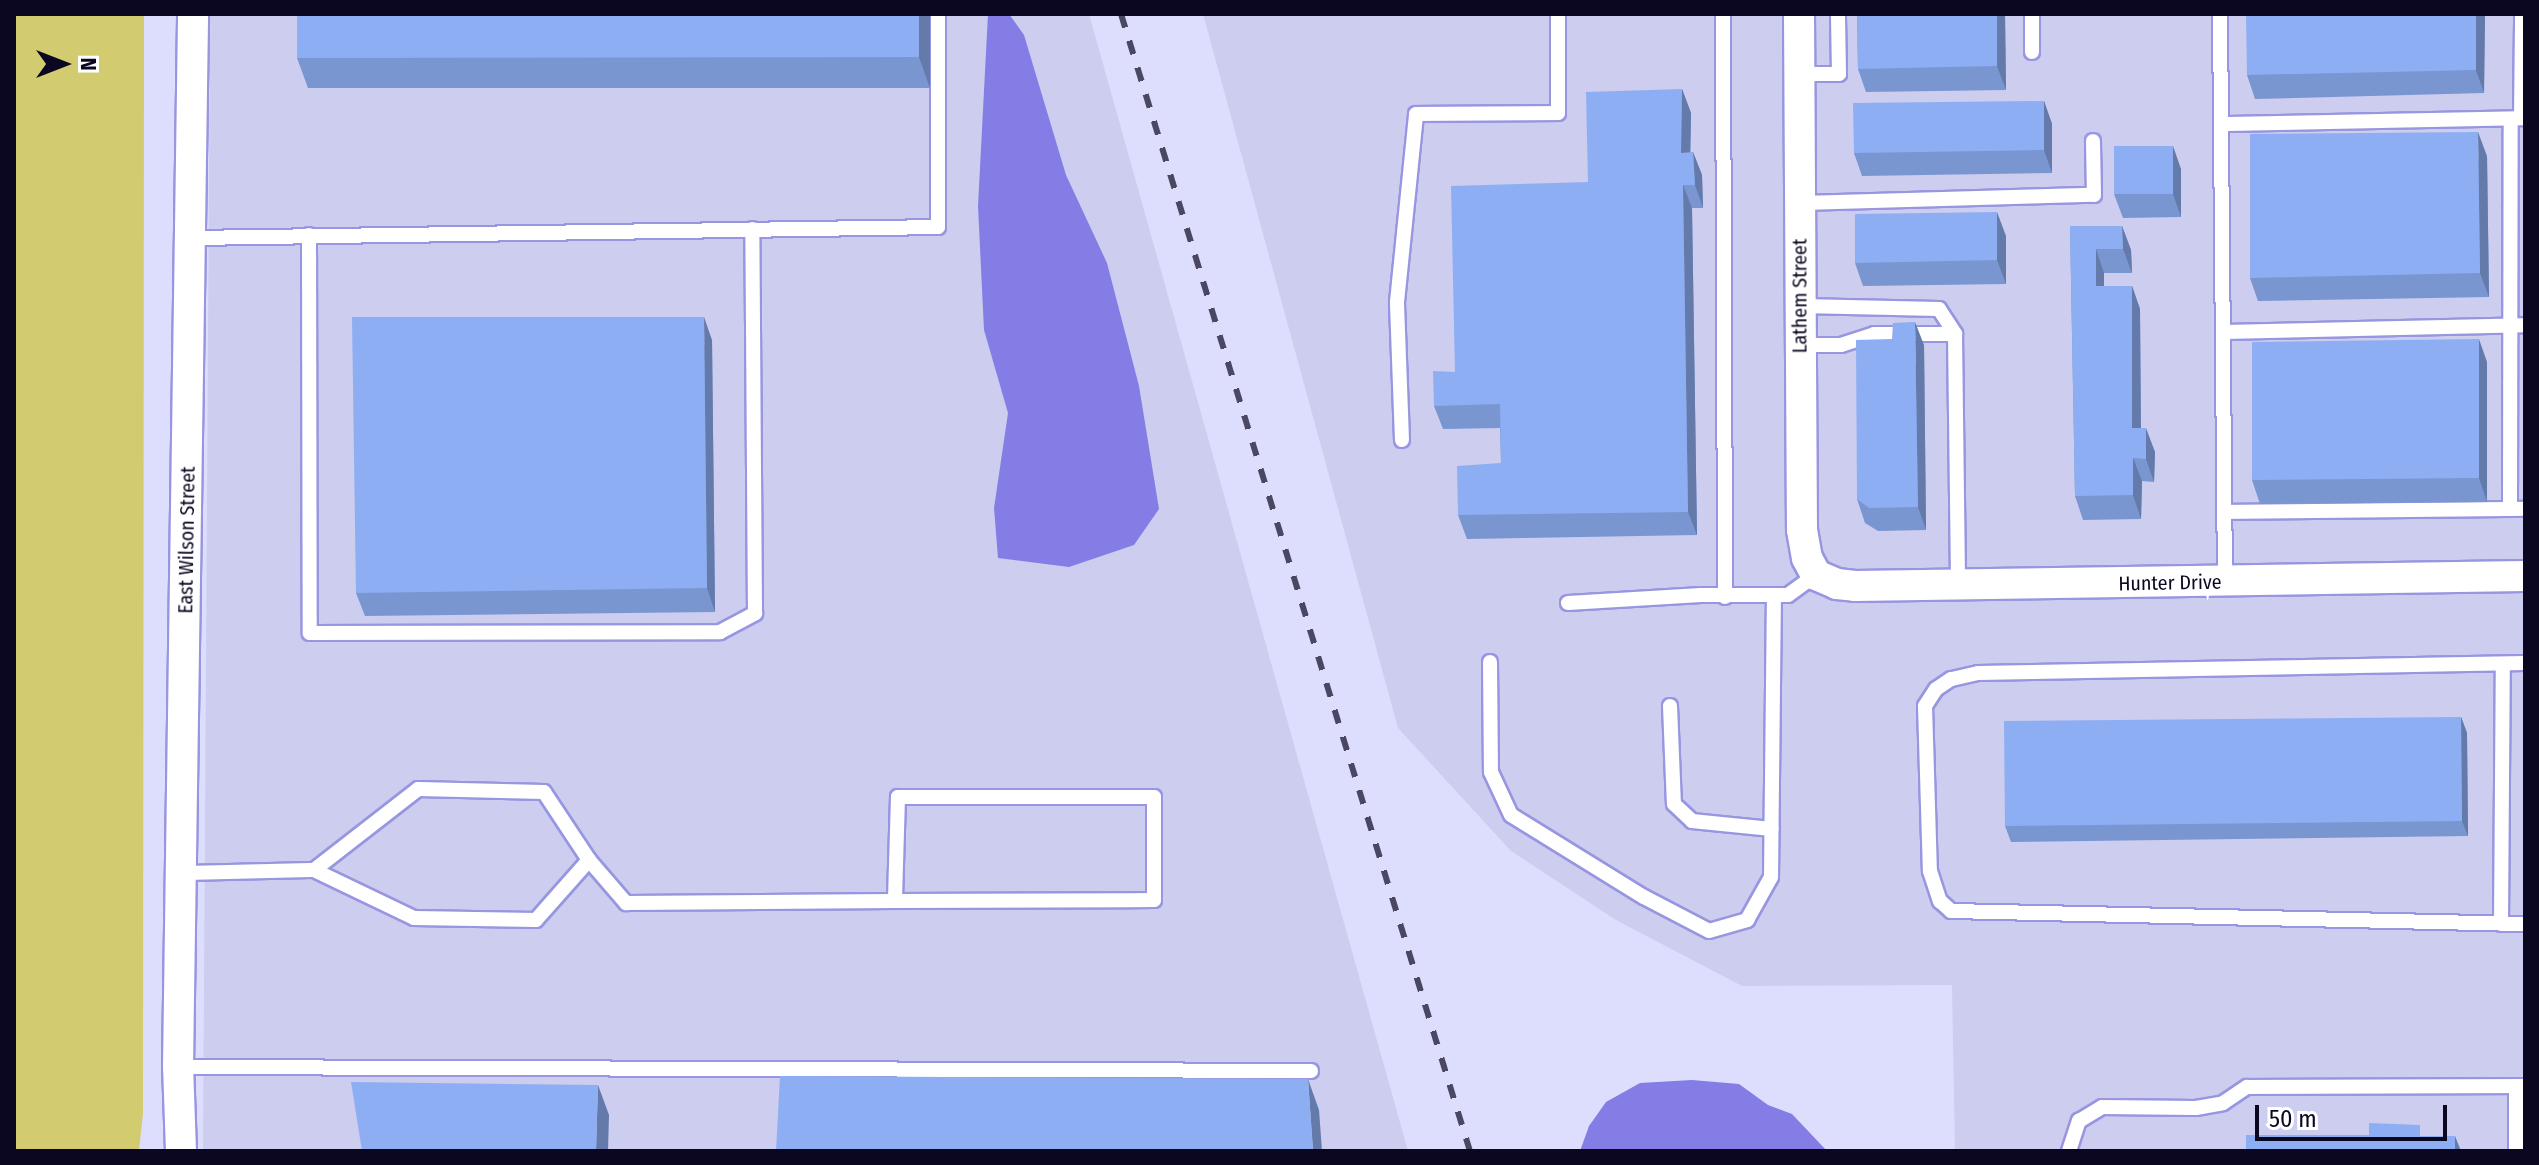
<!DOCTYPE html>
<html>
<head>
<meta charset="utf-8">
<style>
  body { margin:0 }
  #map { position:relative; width:2539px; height:1165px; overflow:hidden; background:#dddefd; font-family:"Fira Sans Condensed",sans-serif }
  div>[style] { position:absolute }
  .built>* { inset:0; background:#cccdef }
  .green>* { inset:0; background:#d3cb6f }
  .water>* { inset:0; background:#847de6 }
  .roads { filter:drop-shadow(2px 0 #9896e0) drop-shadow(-2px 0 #9896e0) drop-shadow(0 2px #9896e0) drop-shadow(0 -2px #9896e0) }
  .lane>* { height:14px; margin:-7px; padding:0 7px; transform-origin:7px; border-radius:7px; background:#fff }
  .street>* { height:30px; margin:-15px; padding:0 15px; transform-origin:15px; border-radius:15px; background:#fff }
  .rail>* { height:6px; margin-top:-3px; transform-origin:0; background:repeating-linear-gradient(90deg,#494762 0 14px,transparent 0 28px) }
  .wall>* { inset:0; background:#7996d1 }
  .shaded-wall>* { inset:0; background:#637aaa }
  .building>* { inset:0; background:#8daef3 }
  span { translate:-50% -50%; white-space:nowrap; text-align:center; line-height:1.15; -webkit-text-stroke:7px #fff; paint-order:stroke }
  .street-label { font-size:20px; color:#0b0721 }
  .frame { position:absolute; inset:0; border:16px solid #0b0721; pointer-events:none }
  .north { position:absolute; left:24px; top:24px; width:80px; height:80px; -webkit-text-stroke:6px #fff; paint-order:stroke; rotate:90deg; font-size:22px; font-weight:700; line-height:32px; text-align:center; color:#0b0721 }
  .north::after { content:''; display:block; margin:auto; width:28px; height:36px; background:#0b0721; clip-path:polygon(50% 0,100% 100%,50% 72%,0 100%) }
  .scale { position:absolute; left:2255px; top:1105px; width:192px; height:36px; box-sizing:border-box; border:4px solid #0b0721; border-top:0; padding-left:10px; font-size:24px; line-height:28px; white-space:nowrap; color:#0b0721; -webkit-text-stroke:6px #fff; paint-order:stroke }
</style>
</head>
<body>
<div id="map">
  <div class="built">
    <i style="clip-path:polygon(210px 14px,1089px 14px,1408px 1151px,203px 1151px)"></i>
    <i style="clip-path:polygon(1203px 14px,2525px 14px,2525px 1151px,1955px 1151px,1952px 985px,1742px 986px,1616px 920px,1511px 851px,1398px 728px)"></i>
  </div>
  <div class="green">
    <i style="clip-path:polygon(14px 14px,144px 14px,143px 1113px,139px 1151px,14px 1151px)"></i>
  </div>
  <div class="water">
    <i style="clip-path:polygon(988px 14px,1009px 14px,1024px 35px,1066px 175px,1107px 263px,1139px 386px,1159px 509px,1134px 545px,1069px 567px,998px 558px,994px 508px,1008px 413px,984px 330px,978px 206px)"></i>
    <i style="clip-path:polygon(1692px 1080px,1739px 1084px,1768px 1105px,1792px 1114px,1827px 1151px,1580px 1151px,1589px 1126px,1606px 1102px,1640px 1083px)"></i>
  </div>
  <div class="roads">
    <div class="lane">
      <i style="left:1723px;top:14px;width:583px;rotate:89.8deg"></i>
      <i style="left:2032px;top:14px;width:38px;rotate:90deg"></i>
      <i style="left:2220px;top:14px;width:568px;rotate:89.5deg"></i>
      <i style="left:1799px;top:74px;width:40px"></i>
      <i style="left:1839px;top:74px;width:60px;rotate:-91deg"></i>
      <i style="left:2521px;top:118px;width:104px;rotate:-89.4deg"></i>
      <i style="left:2222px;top:124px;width:303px;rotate:-1.1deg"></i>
      <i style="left:1800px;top:203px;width:294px;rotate:-1.6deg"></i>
      <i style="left:2094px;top:195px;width:54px;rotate:-91.1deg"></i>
      <i style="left:309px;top:235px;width:398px;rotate:89.9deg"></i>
      <i style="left:310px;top:633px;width:410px;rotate:-0.1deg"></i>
      <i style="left:720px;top:632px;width:40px;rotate:-28deg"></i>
      <i style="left:755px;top:613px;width:384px;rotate:-90.4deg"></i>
      <i style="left:191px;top:238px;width:747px;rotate:-0.84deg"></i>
      <i style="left:938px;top:227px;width:213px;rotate:-90deg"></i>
      <i style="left:1801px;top:306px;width:138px;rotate:1.2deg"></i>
      <i style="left:1939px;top:309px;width:30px;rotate:57deg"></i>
      <i style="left:1955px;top:334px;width:251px;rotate:89.3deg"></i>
      <i style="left:2224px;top:332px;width:301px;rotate:-1.3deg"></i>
      <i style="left:1801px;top:345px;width:40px"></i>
      <i style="left:1841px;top:345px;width:35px;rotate:-18deg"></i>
      <i style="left:1874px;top:334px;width:81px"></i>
      <i style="left:1402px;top:440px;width:138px;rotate:-92.1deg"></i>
      <i style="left:1397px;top:302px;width:189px;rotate:-84.2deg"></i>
      <i style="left:1416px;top:114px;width:142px;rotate:-0.4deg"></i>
      <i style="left:1558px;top:113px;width:99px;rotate:-90deg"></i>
      <i style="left:2510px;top:509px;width:390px;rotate:-89.9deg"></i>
      <i style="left:2225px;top:512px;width:300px;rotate:-0.6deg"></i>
      <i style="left:1568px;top:603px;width:133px;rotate:-3.4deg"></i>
      <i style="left:1701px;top:595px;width:87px"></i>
      <i style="left:1788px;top:595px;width:34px;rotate:-36deg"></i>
      <i style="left:1490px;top:662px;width:110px;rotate:89.5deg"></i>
      <i style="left:1491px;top:772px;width:47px;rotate:65.1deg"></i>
      <i style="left:1511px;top:815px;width:156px;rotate:31.7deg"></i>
      <i style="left:1644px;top:897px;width:73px;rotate:27.6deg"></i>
      <i style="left:1709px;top:931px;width:40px;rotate:-16deg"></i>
      <i style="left:1747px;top:920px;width:49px;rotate:-60.8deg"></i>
      <i style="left:1771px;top:877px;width:282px;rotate:-89.4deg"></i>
      <i style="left:2525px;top:663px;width:547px;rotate:178.95deg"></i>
      <i style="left:1978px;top:673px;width:28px;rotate:167deg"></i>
      <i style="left:1951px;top:679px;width:18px;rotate:146deg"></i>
      <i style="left:1936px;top:689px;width:20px;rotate:123deg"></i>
      <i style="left:1925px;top:706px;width:165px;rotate:88.3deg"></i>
      <i style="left:1930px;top:871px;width:32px;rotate:72deg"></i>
      <i style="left:1940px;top:901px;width:15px;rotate:42deg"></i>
      <i style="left:1951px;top:911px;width:574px;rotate:1.3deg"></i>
      <i style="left:1670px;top:706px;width:98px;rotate:87.7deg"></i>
      <i style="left:1674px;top:804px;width:25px;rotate:43deg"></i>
      <i style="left:1692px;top:821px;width:80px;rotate:5.7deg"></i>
      <i style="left:589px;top:860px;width:57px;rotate:49.3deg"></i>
      <i style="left:626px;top:903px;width:269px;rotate:-0.4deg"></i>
      <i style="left:895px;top:901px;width:259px;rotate:-0.2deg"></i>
      <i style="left:1154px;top:900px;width:103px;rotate:-90deg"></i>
      <i style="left:1154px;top:797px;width:256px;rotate:180deg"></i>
      <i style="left:898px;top:797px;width:104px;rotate:91.7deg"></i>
      <i style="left:183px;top:873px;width:131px;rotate:-1.3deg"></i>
      <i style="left:314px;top:870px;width:132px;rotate:-37.9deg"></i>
      <i style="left:418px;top:789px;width:126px;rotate:1.4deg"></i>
      <i style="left:544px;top:792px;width:82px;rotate:56.5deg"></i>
      <i style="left:589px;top:860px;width:80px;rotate:131.5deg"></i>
      <i style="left:536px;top:920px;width:122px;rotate:-179.1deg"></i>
      <i style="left:414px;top:918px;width:111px;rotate:-154.4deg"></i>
      <i style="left:2501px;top:924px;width:260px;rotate:-89.6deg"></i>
      <i style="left:178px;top:1067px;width:1133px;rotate:0.2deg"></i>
      <i style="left:2516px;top:1086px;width:65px;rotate:90deg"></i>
      <i style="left:2069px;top:1151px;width:32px;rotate:-72deg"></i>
      <i style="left:2079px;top:1121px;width:27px;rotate:-31deg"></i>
      <i style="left:2102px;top:1107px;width:94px;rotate:0.6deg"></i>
      <i style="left:2196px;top:1108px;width:27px;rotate:-10deg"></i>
      <i style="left:2223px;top:1103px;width:29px;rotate:-34deg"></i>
      <i style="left:2247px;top:1087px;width:278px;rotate:-0.2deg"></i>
    </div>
    <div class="street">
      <i style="left:1799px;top:14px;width:516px;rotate:89.67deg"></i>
      <i style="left:1802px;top:530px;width:28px;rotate:80deg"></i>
      <i style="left:1807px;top:558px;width:19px;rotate:62deg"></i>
      <i style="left:1816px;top:575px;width:23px;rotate:23deg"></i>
      <i style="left:1837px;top:584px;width:18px;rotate:6deg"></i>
      <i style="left:1855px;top:586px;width:670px;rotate:-0.86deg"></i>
      <i style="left:181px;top:1151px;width:84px;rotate:-92deg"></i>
      <i style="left:178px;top:1067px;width:1053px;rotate:-89.18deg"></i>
    </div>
  </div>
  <div class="rail">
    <i style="left:1121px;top:14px;width:1189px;rotate:72.94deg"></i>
  </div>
  <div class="wall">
    <i style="clip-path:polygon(930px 14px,930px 88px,308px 88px,297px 58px)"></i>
    <i style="clip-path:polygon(1857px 14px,2005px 14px,2006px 90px,1866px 92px,1858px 69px)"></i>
    <i style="clip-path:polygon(2485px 14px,2484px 93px,2255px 99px,2247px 75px)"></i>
    <i style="clip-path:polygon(1682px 89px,1691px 113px,1690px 152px,1693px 152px,1702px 175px,1703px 208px,1692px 208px,1697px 535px,1467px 539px,1458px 515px,1501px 463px,1500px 428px,1443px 429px,1434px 406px,1455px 372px)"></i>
    <i style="clip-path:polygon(2044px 101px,2052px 124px,2052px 173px,1862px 176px,1854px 153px)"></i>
    <i style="clip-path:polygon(2487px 156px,2489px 297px,2258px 301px,2250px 278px)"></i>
    <i style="clip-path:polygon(2181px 169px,2181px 217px,2123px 218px,2114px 194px)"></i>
    <i style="clip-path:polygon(2070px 226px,2122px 226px,2131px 250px,2132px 273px,2104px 273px,2104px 286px,2132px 286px,2140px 309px,2141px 428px,2155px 452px,2154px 482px,2142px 481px,2141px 519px,2083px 520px,2075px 496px)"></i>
    <i style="clip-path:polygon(2006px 236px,2006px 284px,1863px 286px,1855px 263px)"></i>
    <i style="clip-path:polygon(712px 340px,715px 612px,365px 616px,356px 593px)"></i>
    <i style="clip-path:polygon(1924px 345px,1926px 530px,1878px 531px,1865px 523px,1857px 499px)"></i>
    <i style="clip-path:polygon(2487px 362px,2487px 502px,2260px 504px,2252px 480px)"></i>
    <i style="clip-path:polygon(2461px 717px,2467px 733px,2468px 836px,2011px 842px,2005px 826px)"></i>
  </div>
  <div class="shaded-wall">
    <i style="clip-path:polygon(919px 14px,930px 14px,930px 88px,919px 57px)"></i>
    <i style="clip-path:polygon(1997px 14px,2005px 14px,2006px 90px,1997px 66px)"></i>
    <i style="clip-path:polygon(2476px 14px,2485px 14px,2484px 93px,2476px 70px)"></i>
    <i style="clip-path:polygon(1682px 89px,1691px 113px,1690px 176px,1681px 153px)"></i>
    <i style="clip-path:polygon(2044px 101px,2052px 124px,2052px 173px,2044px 150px)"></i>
    <i style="clip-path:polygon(2478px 132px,2487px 156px,2489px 297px,2480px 273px)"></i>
    <i style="clip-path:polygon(2173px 146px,2181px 169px,2181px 217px,2173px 194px)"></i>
    <i style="clip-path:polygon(1693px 152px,1702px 175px,1703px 208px,1695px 185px)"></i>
    <i style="clip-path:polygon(1683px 185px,1692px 208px,1697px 535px,1688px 512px)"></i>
    <i style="clip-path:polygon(1997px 212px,2006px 236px,2006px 284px,1997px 260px)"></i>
    <i style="clip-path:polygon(2122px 226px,2131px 250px,2132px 273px,2123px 249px)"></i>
    <i style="clip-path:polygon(2096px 249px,2104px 273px,2104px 309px,2096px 286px)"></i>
    <i style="clip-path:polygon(2132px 286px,2140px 309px,2141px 452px,2132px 428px)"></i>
    <i style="clip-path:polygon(704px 317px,712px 340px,715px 612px,707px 588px)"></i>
    <i style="clip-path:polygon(1915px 322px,1924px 345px,1926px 530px,1918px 507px)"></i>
    <i style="clip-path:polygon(2479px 339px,2487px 362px,2487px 502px,2479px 478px)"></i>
    <i style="clip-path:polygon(2146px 428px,2155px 452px,2154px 482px,2146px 459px)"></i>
    <i style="clip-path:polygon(2133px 458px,2142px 481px,2141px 519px,2133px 495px)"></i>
    <i style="clip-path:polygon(2461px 717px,2467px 733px,2468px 836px,2462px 821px)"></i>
    <i style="clip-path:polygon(1308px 1079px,1319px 1110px,1322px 1151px,1313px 1151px)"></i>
    <i style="clip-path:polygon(598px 1085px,609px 1115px,608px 1151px,596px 1151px)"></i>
    <i style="clip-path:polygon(2455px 1136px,2461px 1151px,2455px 1151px)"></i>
  </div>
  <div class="building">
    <i style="clip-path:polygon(297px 14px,919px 14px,919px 57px,297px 58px)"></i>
    <i style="clip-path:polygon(1857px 14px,1997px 14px,1997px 66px,1858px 69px)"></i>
    <i style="clip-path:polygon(2246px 14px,2476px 14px,2476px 70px,2247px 75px)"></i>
    <i style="clip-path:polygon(1682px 89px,1681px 153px,1693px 152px,1695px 185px,1683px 185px,1688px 512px,1458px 515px,1457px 466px,1501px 463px,1500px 404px,1434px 406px,1433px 371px,1455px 372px,1451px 186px,1588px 182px,1586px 92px)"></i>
    <i style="clip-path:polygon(2044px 101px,2044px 150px,1854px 153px,1853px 103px)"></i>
    <i style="clip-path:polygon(2478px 132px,2480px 273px,2250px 278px,2250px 134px)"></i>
    <i style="clip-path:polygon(2114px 146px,2173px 146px,2173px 194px,2114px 194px)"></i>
    <i style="clip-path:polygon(1997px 212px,1997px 260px,1855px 263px,1855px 214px)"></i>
    <i style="clip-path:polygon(2070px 226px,2122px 226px,2123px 249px,2096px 249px,2096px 286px,2132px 286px,2132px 428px,2146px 428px,2146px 459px,2133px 458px,2133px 495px,2075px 496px)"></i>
    <i style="clip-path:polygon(352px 317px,704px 317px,707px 588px,356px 593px)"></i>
    <i style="clip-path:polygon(1915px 322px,1918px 507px,1869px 508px,1857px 499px,1856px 340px,1892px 339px,1893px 323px)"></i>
    <i style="clip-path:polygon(2479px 339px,2479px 478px,2252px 480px,2252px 342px)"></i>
    <i style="clip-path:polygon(2461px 717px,2462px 821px,2005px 826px,2004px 721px)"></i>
    <i style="clip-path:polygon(780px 1076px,1308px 1079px,1313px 1151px,776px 1151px)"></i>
    <i style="clip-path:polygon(351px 1082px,598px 1085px,596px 1151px,362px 1151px)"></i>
    <i style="clip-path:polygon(2369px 1123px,2420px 1125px,2420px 1136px,2455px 1136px,2455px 1151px,2246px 1151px,2246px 1135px,2369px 1135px)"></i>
  </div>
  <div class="street-label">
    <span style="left:1800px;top:296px;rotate:-90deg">Lathem Street</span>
    <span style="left:187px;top:540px;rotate:-89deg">East Wilson Street</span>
    <span style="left:2170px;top:583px;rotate:-1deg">Hunter Drive</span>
  </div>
  <div class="frame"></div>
  <div class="north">N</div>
  <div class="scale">50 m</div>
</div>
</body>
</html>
